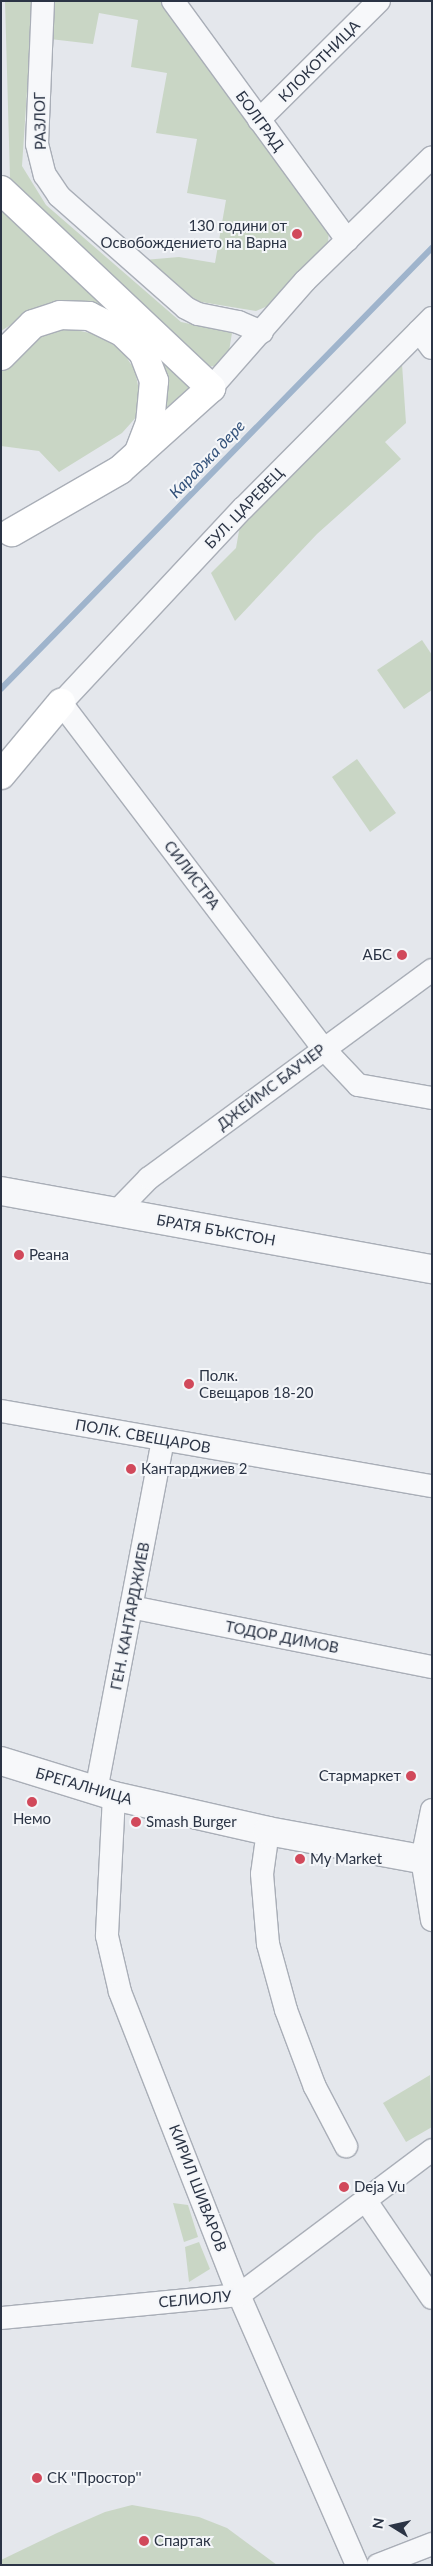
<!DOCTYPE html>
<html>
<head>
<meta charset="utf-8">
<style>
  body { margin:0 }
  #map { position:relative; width:433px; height:2566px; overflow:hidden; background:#e4e7ec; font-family:Lato,sans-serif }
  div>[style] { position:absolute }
  .green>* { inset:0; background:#c9d6c5 }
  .stream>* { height:5.5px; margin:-2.75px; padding:0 2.75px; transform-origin:2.75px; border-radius:2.75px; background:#9fb4cc }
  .roads { filter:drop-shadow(1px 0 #a9aeb7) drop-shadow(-1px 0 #a9aeb7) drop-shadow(0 1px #a9aeb7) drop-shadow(0 -1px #a9aeb7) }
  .minor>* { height:22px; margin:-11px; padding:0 11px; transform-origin:11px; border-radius:11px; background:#f7f8fa }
  .tertiary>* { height:28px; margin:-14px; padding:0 14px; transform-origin:14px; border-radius:14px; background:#f7f8fa }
  .trunk>* { height:28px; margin:-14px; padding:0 14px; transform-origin:14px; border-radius:14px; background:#fff }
  .dots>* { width:14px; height:14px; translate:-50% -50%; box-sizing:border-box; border:2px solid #f4f6f9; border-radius:50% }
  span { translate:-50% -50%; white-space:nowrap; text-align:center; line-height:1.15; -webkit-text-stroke:4px #f4f6f9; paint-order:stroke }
  .street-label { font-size:15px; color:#2b3445 }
  .poi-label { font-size:15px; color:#2b3445 }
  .right { translate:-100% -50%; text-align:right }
  .left { translate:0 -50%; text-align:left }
  .water-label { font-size:16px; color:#34527a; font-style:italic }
  .frame { position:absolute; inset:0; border:2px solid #2b3445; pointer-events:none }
  .north { position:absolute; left:368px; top:2501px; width:50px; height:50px; -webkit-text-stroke:4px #f4f6f9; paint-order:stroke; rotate:280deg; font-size:14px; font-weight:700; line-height:20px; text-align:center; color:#2b3445 }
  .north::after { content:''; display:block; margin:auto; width:18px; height:22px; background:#2b3445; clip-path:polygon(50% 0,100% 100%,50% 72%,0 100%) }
</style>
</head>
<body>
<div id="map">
  <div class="green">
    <i style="clip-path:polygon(5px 1px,33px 1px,22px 166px,46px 205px,181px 322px,232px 333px,229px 351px,215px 366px,207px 367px,194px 360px,10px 178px)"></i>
    <i style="clip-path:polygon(55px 1px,162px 1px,293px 185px,329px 229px,328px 243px,270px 305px,256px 311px,195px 301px,144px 260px,179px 257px,215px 263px,226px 200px,187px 193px,197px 139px,156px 133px,167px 73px,131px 67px,138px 20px,99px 13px,93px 44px,50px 39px)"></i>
    <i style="clip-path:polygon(1px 210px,117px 319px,31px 312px,1px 331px)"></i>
    <i style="clip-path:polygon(67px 328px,99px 335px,122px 351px,135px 370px,141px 401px,139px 414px,122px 433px,59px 472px,39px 451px,1px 446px,1px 373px,6px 362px,38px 336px)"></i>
    <i style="clip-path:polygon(401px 349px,406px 423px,385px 442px,401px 459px,317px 534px,235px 621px,211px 573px,236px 548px,243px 508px)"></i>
    <i style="clip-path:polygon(153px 351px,189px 379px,190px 388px,157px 415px)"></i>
    <i style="clip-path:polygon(422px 640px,432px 655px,432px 690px,404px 709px,377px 670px)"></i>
    <i style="clip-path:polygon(357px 759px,396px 813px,370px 832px,332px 777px)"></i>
    <i style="clip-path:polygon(430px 2075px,432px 2127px,406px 2142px,383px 2103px)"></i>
    <i style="clip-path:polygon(173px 2203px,188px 2205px,198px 2237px,184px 2242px)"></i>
    <i style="clip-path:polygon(199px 2242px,210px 2269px,189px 2282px,185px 2247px)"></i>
    <i style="clip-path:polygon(132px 2505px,199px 2517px,227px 2528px,277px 2565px,1px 2565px,1px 2560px,57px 2533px,105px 2512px)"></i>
  </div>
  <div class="stream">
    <i style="left:1px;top:689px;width:617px;rotate:-45.66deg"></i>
  </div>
  <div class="roads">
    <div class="minor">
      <i style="left:43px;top:1px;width:143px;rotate:92.4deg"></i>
      <i style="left:37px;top:144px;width:32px;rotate:76deg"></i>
      <i style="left:45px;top:175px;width:25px;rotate:56deg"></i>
      <i style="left:59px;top:196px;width:169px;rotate:41.4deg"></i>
      <i style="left:186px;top:308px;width:13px;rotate:27deg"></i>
      <i style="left:198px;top:314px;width:41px;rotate:11.3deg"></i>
      <i style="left:238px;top:322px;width:26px;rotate:23deg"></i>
      <i style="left:173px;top:1px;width:296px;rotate:53.9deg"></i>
      <i style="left:259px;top:120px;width:169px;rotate:-44.8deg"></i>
      <i style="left:432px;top:318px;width:268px;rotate:134.8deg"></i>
      <i style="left:243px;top:508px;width:267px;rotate:133deg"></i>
      <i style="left:61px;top:703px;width:433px;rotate:52.8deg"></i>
      <i style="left:323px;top:1048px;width:51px;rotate:46.6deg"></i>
      <i style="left:358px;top:1085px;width:75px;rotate:10deg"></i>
      <i style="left:419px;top:331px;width:21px;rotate:53deg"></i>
      <i style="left:211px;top:388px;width:142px;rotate:-48.7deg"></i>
      <i style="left:305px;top:281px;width:177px;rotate:-44.3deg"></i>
      <i style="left:116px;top:1212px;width:47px;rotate:-45.9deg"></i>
      <i style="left:149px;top:1178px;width:351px;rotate:-36.3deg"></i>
      <i style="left:1px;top:1411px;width:437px;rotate:9.9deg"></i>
      <i style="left:131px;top:1607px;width:307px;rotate:11.3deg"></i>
      <i style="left:96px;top:1791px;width:357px;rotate:-79.2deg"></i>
      <i style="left:114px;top:1796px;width:140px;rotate:92.9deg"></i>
      <i style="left:107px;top:1936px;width:57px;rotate:76.9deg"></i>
      <i style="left:120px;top:1992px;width:326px;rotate:68.6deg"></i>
      <i style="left:239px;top:2295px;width:295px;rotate:66.4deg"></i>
      <i style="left:432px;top:1810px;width:50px;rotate:101.5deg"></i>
      <i style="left:422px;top:1859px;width:62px;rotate:80.7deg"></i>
      <i style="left:268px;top:1831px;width:43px;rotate:97.9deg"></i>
      <i style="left:262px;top:1874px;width:70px;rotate:85.1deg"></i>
      <i style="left:268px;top:1944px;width:68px;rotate:74.7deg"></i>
      <i style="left:286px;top:2010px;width:82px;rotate:69.4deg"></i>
      <i style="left:315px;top:2087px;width:67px;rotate:62.3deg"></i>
      <i style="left:366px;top:2201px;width:117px;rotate:55.8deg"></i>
      <i style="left:1px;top:2318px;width:239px;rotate:-5.5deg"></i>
      <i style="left:239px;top:2295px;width:241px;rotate:-36.9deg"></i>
      <i style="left:378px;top:2565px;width:58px;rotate:-21.3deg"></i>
    </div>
    <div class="tertiary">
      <i style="left:1px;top:1191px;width:438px;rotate:10.3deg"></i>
      <i style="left:1px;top:1761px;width:118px;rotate:17.2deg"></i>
      <i style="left:114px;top:1796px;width:158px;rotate:12.8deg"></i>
      <i style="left:268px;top:1831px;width:167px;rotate:10.4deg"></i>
    </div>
    <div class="trunk">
      <i style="left:1px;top:190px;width:289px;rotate:43.3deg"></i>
      <i style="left:211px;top:388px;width:122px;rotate:138deg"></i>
      <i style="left:120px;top:470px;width:125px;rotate:150.1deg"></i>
      <i style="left:1px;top:356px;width:45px;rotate:-45deg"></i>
      <i style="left:33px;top:324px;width:28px;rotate:-18deg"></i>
      <i style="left:60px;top:315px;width:29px;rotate:2deg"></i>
      <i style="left:89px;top:316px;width:37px;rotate:26deg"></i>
      <i style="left:122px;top:332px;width:29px;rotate:44deg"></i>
      <i style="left:143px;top:352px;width:31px;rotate:69deg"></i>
      <i style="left:154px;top:381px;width:42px;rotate:95.4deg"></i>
      <i style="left:150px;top:423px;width:33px;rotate:111deg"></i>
      <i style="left:1px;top:775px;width:94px;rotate:-50.2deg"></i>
    </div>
  </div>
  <div class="dots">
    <i style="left:297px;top:234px;background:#d1495b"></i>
    <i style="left:402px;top:955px;background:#d1495b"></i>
    <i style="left:19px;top:1255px;background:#d1495b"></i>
    <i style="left:189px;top:1384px;background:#d1495b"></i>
    <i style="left:131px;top:1469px;background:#d1495b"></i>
    <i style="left:411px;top:1776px;background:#d1495b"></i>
    <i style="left:32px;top:1802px;background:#d1495b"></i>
    <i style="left:136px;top:1822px;background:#d1495b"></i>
    <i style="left:300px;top:1859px;background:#d1495b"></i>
    <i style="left:344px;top:2187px;background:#d1495b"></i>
    <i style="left:37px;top:2478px;background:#d1495b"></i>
    <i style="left:144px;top:2541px;background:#d1495b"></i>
  </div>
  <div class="street-label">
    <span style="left:319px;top:61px;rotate:-45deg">КЛОКОТНИЦА</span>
    <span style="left:40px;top:121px;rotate:-91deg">РАЗЛОГ</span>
    <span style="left:260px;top:121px;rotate:54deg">БОЛГРАД</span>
    <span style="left:244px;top:508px;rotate:-46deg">БУЛ. ЦАРЕВЕЦ</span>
    <span style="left:192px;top:875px;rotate:53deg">СИЛИСТРА</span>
    <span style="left:271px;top:1087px;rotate:-37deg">ДЖЕЙМС БАУЧЕР</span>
    <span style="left:216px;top:1230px;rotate:10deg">БРАТЯ БЪКСТОН</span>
    <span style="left:143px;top:1436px;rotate:10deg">ПОЛК. СВЕЩАРОВ</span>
    <span style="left:130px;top:1616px;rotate:-79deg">ГЕН. КАНТАРДЖИЕВ</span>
    <span style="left:282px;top:1637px;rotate:11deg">ТОДОР ДИМОВ</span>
    <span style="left:84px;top:1786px;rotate:16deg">БРЕГАЛНИЦА</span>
    <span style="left:198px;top:2188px;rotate:69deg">КИРИЛ ШИВАРОВ</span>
    <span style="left:195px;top:2299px;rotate:-5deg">СЕЛИОЛУ</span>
  </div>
  <div class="poi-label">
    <span class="right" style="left:287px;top:234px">130 години от<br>Освобождението на Варна</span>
    <span class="right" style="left:392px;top:955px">АБС</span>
    <span class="left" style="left:29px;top:1255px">Реана</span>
    <span class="left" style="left:199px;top:1384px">Полк.<br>Свещаров 18-20</span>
    <span class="left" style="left:141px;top:1469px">Кантарджиев 2</span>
    <span class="right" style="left:401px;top:1776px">Стармаркет</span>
    <span style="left:32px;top:1819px">Немо</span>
    <span class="left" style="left:146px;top:1822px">Smash Burger</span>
    <span class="left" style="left:310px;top:1859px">My Market</span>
    <span class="left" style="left:354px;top:2187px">Deja Vu</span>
    <span class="left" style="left:47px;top:2478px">СК "Простор''</span>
    <span class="left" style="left:154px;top:2541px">Спартак</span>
  </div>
  <div class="water-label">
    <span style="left:207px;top:459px;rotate:-46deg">Караджа дере</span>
  </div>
  <div class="frame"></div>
  <div class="north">N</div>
</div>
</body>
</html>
